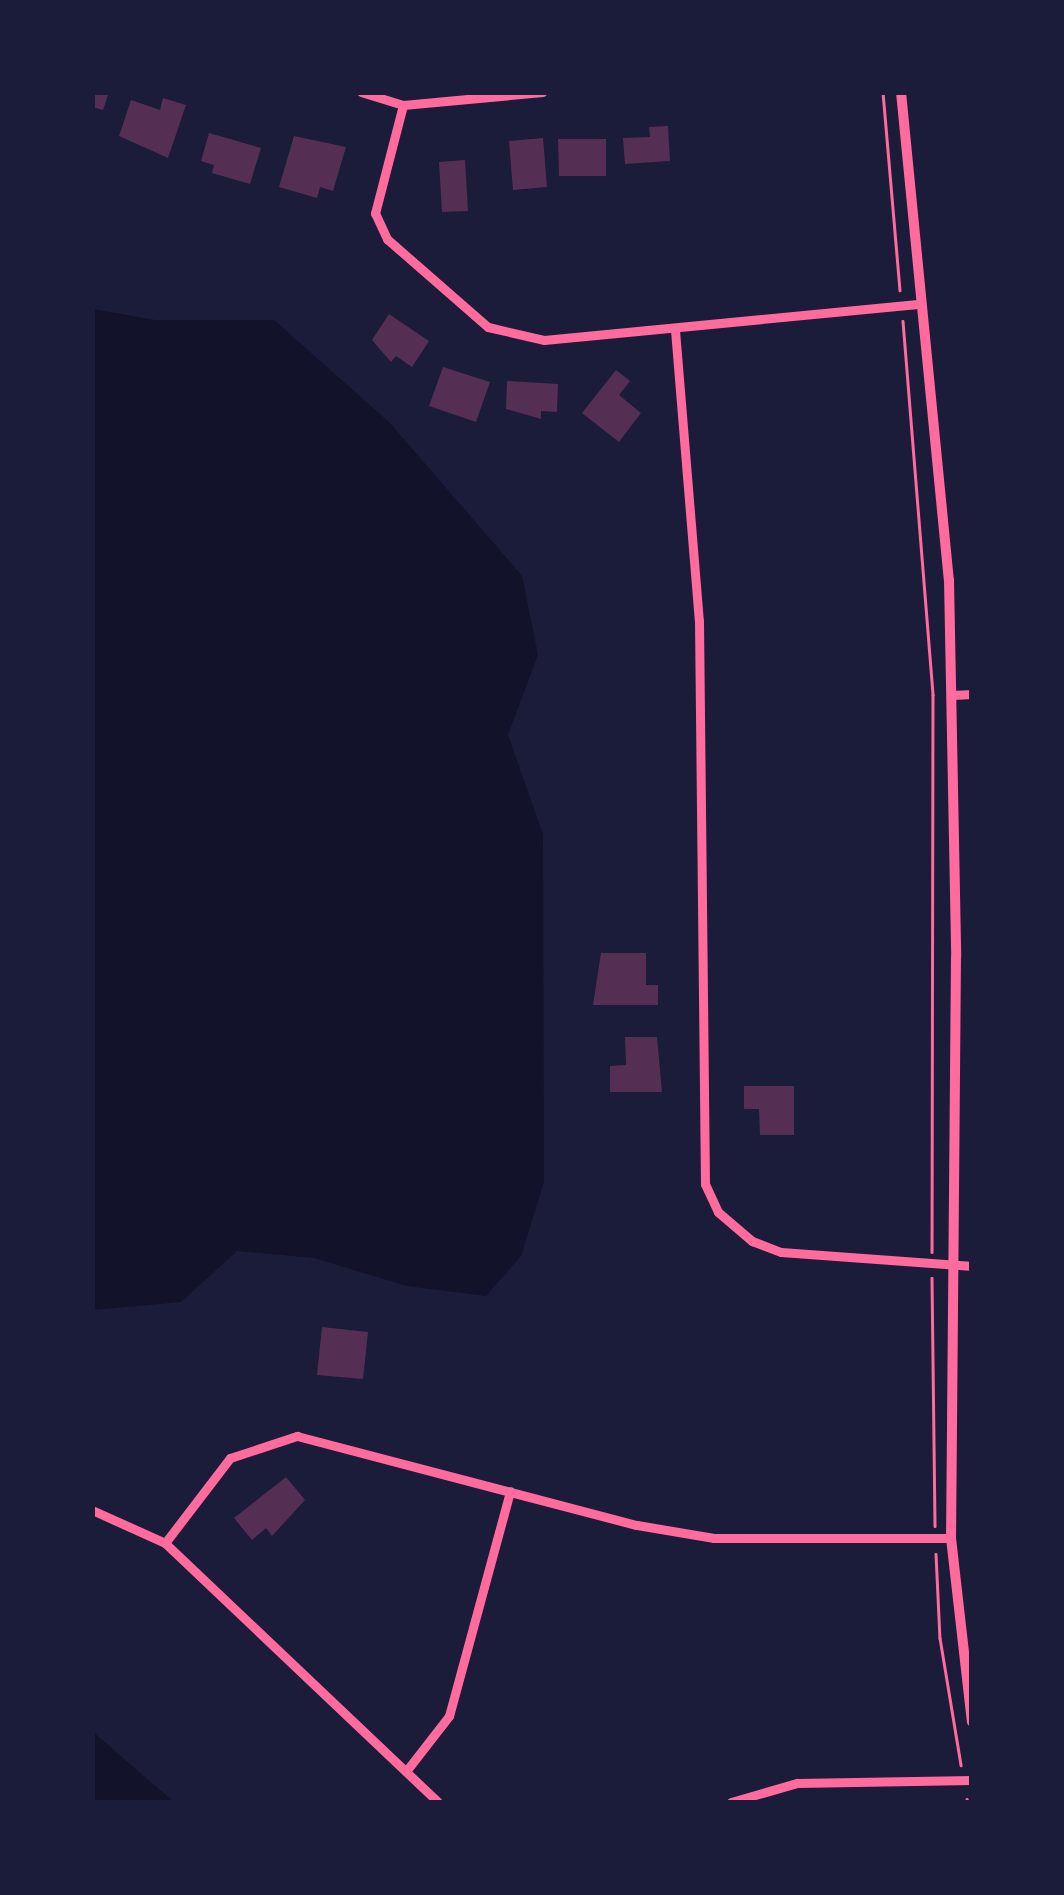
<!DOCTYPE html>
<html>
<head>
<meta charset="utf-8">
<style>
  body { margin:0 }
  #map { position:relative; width:1064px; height:1895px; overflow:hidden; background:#1b1b3a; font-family:"IBM Plex Serif",serif }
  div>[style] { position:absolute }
  .water>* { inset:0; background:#12122b }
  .building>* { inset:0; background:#542f53 }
  .path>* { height:2.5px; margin:-1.25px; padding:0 1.25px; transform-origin:1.25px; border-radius:1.25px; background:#ff6b9d }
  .minor>* { height:9px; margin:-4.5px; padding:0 4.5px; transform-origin:4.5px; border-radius:4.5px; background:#ff6b9d }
  .tertiary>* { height:10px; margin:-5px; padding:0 5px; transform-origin:5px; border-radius:5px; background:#ff6b9d }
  span { translate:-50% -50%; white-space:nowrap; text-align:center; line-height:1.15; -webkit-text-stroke:8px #1b1b3a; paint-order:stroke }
  .frame { position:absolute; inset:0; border:95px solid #1b1b3a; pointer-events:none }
</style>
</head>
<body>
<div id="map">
  <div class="water">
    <i style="clip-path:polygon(93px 309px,155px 320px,274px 320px,390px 423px,522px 576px,538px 655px,508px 735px,543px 834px,544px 1182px,521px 1256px,486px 1296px,407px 1286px,314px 1258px,237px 1251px,181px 1302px,93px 1310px)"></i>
    <i style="clip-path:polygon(93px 1732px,174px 1802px,93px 1802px)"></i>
  </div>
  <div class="building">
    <i style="clip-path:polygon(92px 92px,109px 92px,103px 110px,92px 107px)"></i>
    <i style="clip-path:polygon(163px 98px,186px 105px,168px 158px,119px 136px,131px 100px,160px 110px)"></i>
    <i style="clip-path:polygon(668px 126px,670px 161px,625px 164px,623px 138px,650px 137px,649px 127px)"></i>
    <i style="clip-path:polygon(209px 133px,261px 148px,250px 184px,212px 173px,214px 165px,201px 161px)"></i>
    <i style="clip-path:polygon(294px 136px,346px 147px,333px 191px,320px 187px,317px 198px,279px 187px)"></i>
    <i style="clip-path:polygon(543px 138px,547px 187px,513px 190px,509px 141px)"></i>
    <i style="clip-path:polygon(558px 139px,606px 139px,606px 176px,559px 176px)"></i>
    <i style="clip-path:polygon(465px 160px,468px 211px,442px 212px,439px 162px)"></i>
    <i style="clip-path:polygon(389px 314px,429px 341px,412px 367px,396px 356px,391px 362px,372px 340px)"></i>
    <i style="clip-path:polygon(443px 367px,490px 382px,476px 422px,429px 406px)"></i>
    <i style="clip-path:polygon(616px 370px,630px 381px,619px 395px,641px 413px,619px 442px,582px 413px)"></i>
    <i style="clip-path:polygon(507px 381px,558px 384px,557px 412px,541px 411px,541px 419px,506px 409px)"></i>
    <i style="clip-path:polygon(601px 953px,646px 953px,646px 985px,658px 985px,658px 1005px,593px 1005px)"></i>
    <i style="clip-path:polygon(625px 1037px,657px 1037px,662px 1092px,610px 1092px,610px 1066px,626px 1065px)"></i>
    <i style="clip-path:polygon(744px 1086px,794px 1086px,794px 1135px,760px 1135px,759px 1109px,744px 1109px)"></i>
    <i style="clip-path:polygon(322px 1327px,368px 1332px,363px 1379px,317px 1375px)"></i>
    <i style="clip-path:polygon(286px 1477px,305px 1500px,272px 1536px,266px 1528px,252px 1540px,234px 1518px)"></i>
  </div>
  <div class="path">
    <i style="left:883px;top:92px;width:199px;rotate:85.1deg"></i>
    <i style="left:903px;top:321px;width:375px;rotate:85.4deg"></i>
    <i style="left:933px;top:695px;width:557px;rotate:90.1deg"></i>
    <i style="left:932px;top:1278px;width:248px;rotate:89.3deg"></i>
    <i style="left:936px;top:1554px;width:84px;rotate:87.3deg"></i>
    <i style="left:940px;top:1638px;width:129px;rotate:80.6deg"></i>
    <i style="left:967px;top:1799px;width:3px;rotate:72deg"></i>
  </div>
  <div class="minor">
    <i style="left:361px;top:92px;width:44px;rotate:17.2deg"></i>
    <i style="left:403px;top:105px;width:140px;rotate:-5.3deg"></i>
    <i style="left:403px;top:105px;width:112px;rotate:104.5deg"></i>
    <i style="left:375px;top:213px;width:29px;rotate:65deg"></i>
    <i style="left:387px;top:239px;width:134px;rotate:41.1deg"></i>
    <i style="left:488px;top:327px;width:57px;rotate:13.1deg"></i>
    <i style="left:544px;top:340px;width:378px;rotate:-5.5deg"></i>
    <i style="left:675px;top:330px;width:292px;rotate:85.3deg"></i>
    <i style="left:699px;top:621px;width:563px;rotate:89.39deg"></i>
    <i style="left:705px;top:1184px;width:31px;rotate:65deg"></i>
    <i style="left:718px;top:1212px;width:45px;rotate:40.5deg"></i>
    <i style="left:752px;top:1241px;width:31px;rotate:21deg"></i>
    <i style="left:781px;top:1252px;width:192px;rotate:4.2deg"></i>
    <i style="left:952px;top:695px;width:20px;rotate:-3deg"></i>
    <i style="left:92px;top:1510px;width:80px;rotate:24.3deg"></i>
    <i style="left:165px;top:1543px;width:376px;rotate:43.5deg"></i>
    <i style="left:165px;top:1543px;width:107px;rotate:-52.6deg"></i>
    <i style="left:230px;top:1458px;width:71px;rotate:-18.2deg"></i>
    <i style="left:297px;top:1436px;width:351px;rotate:14.7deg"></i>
    <i style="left:637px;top:1525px;width:78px;rotate:9.6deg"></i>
    <i style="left:714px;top:1538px;width:237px"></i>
    <i style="left:407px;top:1770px;width:68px;rotate:-52.1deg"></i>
    <i style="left:449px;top:1716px;width:233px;rotate:-74.8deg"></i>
    <i style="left:731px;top:1802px;width:69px;rotate:-16.1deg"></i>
    <i style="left:797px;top:1783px;width:175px;rotate:-1deg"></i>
  </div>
  <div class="tertiary">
    <i style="left:901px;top:92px;width:490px;rotate:84.4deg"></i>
    <i style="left:949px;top:580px;width:377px;rotate:88.9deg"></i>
    <i style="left:956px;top:957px;width:581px;rotate:90.49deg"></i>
    <i style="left:951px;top:1538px;width:185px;rotate:83.5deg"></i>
  </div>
  <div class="frame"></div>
</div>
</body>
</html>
